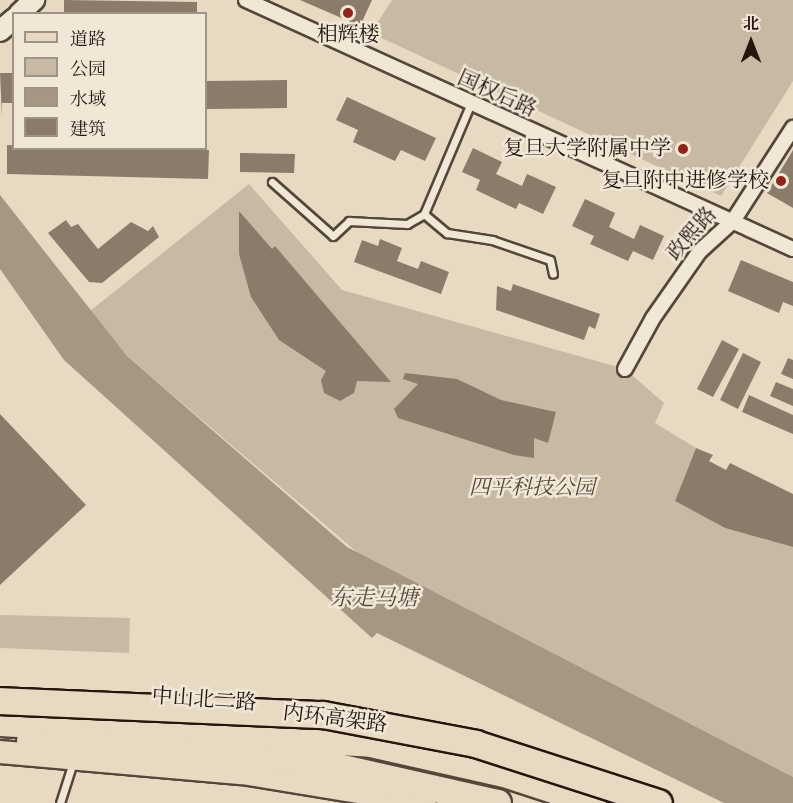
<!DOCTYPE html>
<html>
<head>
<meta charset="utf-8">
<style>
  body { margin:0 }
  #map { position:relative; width:793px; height:803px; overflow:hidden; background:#e8dac2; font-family:"IM FELL DW Pica","Noto Serif SC",serif }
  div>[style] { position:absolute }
  .green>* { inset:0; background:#c7b9a3 }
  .water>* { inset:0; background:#a59784 }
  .building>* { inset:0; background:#8a7b6b }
  .roads { filter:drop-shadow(2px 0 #55463a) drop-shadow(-2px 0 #55463a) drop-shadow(0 2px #55463a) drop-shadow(0 -2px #55463a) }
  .lane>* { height:7px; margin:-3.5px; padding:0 3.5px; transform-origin:3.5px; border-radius:3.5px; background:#f0e7d7 }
  .street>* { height:14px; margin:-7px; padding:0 7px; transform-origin:7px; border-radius:7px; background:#f0e7d7 }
  .secondary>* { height:20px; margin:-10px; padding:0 10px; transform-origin:10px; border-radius:10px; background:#f0e7d7 }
  .primary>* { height:22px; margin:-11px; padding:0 11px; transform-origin:11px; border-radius:11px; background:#e8dac2 }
  .highway>* { height:26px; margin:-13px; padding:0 13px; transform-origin:13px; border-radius:13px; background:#e8dac2 }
  .bridges { filter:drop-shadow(2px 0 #24150d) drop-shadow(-2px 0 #24150d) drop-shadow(0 2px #24150d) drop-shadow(0 -2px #24150d) }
  .highway-bridge>* { height:26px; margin:-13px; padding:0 13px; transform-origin:13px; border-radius:13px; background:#e8dac2 }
  .dots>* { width:16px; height:16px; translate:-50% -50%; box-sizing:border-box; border:3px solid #f0e7d7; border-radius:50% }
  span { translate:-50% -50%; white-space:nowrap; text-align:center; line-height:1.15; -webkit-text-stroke:5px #f0e7d7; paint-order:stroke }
  .poi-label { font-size:21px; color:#24150d }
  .right { translate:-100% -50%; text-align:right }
  .street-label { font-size:21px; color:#24150d }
  .park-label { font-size:21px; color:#55463a; font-style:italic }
  .water-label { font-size:22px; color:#58493d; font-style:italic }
  .legend { position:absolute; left:12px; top:12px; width:195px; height:138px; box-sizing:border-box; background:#f0e7d7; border:2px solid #9e9386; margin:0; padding:8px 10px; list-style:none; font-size:18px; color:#24150d }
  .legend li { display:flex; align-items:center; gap:12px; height:30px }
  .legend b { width:30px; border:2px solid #9e9386 }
  .north { position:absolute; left:721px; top:12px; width:60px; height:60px; -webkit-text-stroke:4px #f0e7d7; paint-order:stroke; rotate:0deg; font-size:16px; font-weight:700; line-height:24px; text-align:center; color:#24150d }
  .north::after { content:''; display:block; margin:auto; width:21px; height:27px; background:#24150d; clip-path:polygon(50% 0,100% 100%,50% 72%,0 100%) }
</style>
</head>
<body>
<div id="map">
  <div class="green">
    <i style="clip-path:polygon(392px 0,793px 0,793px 81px,721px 196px,371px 33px)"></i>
    <i style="clip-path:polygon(249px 184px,342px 290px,625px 369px,664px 403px,655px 423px,696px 448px,675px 501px,725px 528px,793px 547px,793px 777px,365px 559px,127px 356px,90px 311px)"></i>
    <i style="clip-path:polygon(0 615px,130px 618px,129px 653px,0 648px)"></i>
  </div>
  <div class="water">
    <i style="clip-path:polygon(0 195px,127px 356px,347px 547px,793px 777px,793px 803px,724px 803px,377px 633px,372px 638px,64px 360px,0 269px)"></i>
  </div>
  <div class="building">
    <i style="clip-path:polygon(64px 0,197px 2px,197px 14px,64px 14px)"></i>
    <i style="clip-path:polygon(300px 0,372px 0,360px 26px)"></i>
    <i style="clip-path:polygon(0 73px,14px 73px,14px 103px,2px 103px,2px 117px)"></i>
    <i style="clip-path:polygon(287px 80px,287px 108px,206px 109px,206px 81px)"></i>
    <i style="clip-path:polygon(347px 97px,436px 138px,425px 161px,401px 150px,395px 161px,353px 142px,358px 130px,336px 120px)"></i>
    <i style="clip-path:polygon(7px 145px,209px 150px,208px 179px,7px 174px)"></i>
    <i style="clip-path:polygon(473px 148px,502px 162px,496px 174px,522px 186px,527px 174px,556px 187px,543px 214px,519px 203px,516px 209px,476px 190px,480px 180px,462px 172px)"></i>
    <i style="clip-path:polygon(793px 150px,793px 208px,767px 193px)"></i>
    <i style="clip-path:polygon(240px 153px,295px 154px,294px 173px,240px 172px)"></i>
    <i style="clip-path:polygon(585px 199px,615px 213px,609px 227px,634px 239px,640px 225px,664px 236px,653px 260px,633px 251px,628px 261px,590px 244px,594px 236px,572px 226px)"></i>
    <i style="clip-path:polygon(239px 211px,272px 249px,275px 246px,391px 382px,357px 381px,354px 393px,340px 401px,324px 393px,321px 380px,326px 371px,279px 340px,251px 297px,239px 254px)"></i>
    <i style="clip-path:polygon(66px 220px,71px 227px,78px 224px,98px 249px,131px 222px,148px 231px,153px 226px,159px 237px,102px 283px,89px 282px,48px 233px)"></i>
    <i style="clip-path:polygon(380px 239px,402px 248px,397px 261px,418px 269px,421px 261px,449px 272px,441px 294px,354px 262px,362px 240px,378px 246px)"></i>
    <i style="clip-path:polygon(741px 260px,793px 282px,793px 306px,783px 302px,779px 313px,728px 291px)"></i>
    <i style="clip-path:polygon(513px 284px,600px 314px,595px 329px,589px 326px,584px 340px,496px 310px,497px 286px,511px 291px)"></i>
    <i style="clip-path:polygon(722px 340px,739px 349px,713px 397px,697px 389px)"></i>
    <i style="clip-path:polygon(743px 353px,761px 362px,738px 409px,720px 400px)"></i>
    <i style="clip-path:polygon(788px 358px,793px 360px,793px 379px,781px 374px)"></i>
    <i style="clip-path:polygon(405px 373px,457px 379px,501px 400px,556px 412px,548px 443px,534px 438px,534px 458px,514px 455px,398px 418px,394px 409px,418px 384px,403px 379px)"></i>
    <i style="clip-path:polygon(776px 382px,793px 389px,793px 406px,770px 396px)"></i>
    <i style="clip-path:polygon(749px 395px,793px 415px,793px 434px,742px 412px)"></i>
    <i style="clip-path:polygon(0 414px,86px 505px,0 585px)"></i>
    <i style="clip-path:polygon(696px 448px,713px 455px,709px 461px,726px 470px,730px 463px,793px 494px,793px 547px,725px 528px,675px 501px)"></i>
  </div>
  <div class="roads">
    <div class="lane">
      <i style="left:272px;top:182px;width:81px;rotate:41.5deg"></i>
      <i style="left:333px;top:236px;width:22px;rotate:-43deg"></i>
      <i style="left:349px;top:221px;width:58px;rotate:3deg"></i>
      <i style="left:407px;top:224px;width:20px;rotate:-30deg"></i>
      <i style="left:424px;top:214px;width:118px;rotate:-67.1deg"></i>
      <i style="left:424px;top:214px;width:30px;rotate:40deg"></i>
      <i style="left:447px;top:233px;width:46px;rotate:8.8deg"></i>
      <i style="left:492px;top:240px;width:61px;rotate:19deg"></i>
      <i style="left:550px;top:260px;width:14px;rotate:78deg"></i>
      <i style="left:60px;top:803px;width:43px;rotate:-72.4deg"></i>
    </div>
    <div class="street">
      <i style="left:246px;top:0;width:601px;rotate:24.48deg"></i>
      <i style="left:625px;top:369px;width:58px;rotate:-61.2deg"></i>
      <i style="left:653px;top:318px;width:82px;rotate:-55deg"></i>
      <i style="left:700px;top:251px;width:45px;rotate:-42.3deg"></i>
      <i style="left:733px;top:221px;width:111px;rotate:-57.2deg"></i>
    </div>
    <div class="secondary">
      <i style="left:19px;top:14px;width:21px;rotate:-43deg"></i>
      <i style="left:0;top:31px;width:18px;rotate:-41deg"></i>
    </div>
    <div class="primary">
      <i style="left:0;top:752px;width:243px;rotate:5deg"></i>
      <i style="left:242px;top:773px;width:185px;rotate:9.3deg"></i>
    </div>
    <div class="highway">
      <i style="left:0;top:723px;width:372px;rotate:3.2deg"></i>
      <i style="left:371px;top:744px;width:136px;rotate:12.7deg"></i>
      <i style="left:504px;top:774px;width:94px;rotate:18deg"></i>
      <i style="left:30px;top:741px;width:309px;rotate:4.8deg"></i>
      <i style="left:338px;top:767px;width:164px;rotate:12.7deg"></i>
    </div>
  </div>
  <div class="bridges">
    <div class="highway-bridge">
      <i style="left:0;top:701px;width:323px;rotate:2.5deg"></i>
      <i style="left:323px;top:715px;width:156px;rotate:10.7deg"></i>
      <i style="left:476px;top:744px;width:192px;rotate:17.9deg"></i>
    </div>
  </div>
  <div class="dots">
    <i style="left:348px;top:13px;background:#8f2418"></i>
    <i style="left:683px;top:149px;background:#8f2418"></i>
    <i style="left:781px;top:181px;background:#8f2418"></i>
  </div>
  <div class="poi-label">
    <span style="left:348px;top:35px">相辉楼</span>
    <span class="right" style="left:671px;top:149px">复旦大学附属中学</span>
    <span class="right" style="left:769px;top:181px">复旦附中进修学校</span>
  </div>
  <div class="street-label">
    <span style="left:497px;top:94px;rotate:24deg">国权后路</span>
    <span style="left:692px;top:234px;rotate:-49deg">政熙路</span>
    <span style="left:204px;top:700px;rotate:4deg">中山北二路</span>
    <span style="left:335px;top:719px;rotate:7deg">内环高架路</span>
  </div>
  <div class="park-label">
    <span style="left:532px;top:488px">四平科技公园</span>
  </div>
  <div class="water-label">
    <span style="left:374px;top:599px">东走马塘</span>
  </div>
  <ul class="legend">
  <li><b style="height:8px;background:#e8dac2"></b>道路</li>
  <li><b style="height:16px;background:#c7b9a3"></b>公园</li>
  <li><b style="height:16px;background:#a59784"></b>水域</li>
  <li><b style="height:16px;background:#8a7b6b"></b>建筑</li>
  </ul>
  <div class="north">北</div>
</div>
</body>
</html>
